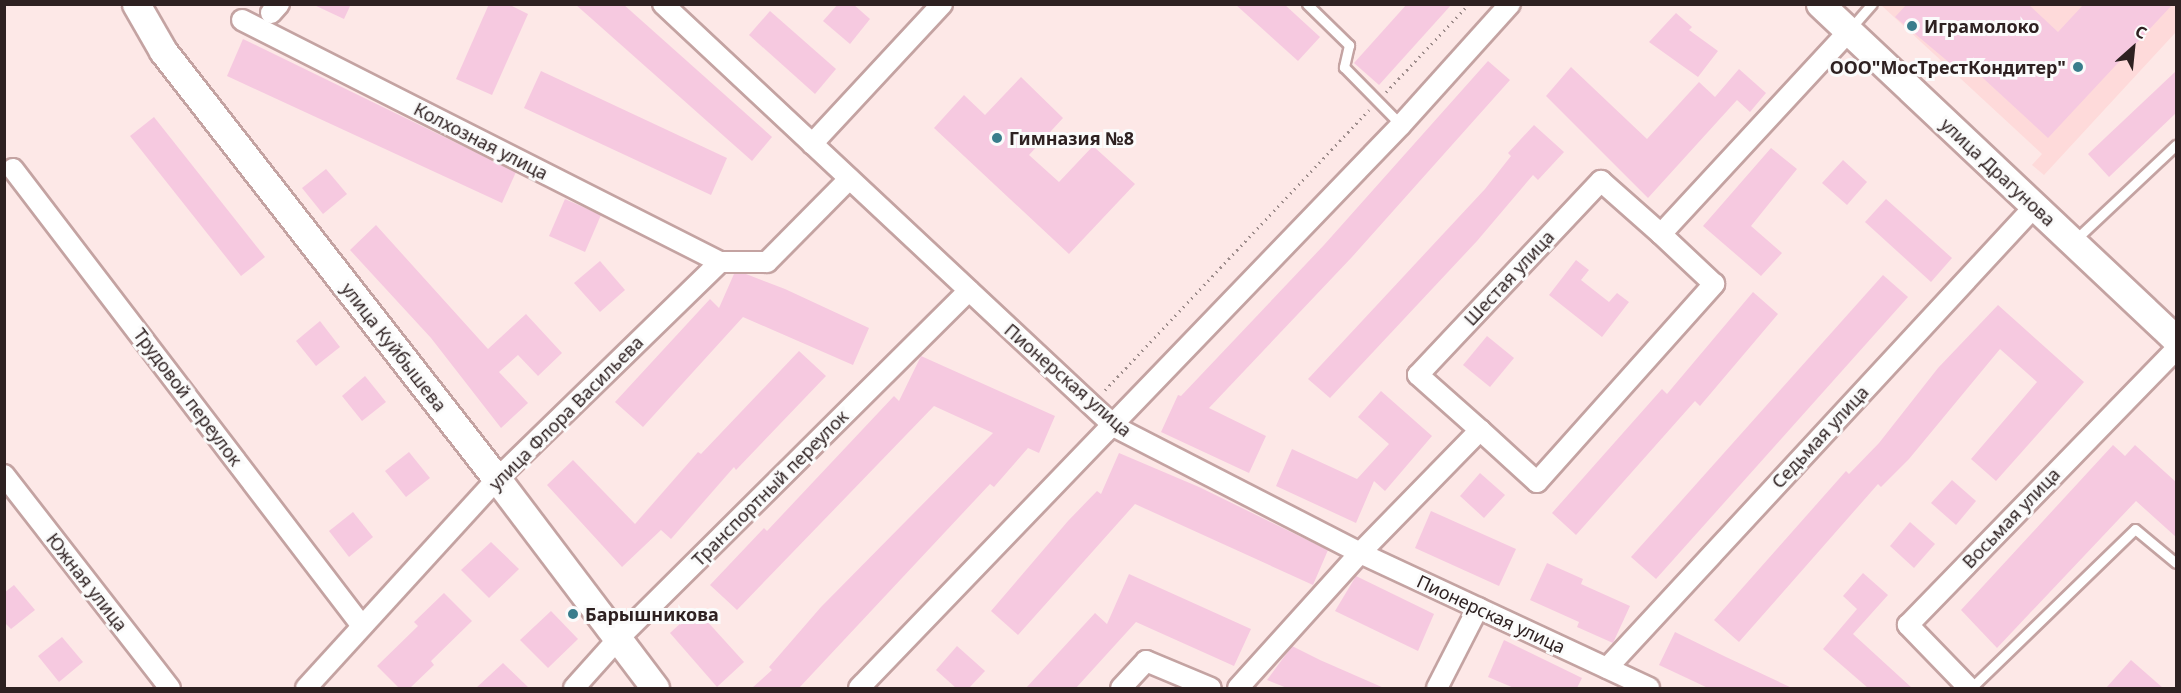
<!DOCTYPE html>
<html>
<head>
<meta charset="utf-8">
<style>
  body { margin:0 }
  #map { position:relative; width:2181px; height:693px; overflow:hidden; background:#fde8e7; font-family:"Noto Sans",sans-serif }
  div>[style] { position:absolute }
  .built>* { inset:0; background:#fedada }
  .building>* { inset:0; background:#f6c9e0 }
  .path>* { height:3px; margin-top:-1.5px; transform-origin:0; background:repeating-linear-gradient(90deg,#9d8c8b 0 1.5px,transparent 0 6px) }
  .roads { filter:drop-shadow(2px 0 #c4a3a2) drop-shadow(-2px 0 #c4a3a2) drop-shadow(0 2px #c4a3a2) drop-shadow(0 -2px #c4a3a2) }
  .lane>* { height:9px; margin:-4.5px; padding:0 4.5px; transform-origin:4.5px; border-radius:4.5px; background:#fff }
  .street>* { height:20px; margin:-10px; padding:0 10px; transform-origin:10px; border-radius:10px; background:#fff }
  .secondary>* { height:27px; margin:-13.5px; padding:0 13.5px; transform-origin:13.5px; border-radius:13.5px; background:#fff }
  .dots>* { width:16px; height:16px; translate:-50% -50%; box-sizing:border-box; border:3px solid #fbfbfb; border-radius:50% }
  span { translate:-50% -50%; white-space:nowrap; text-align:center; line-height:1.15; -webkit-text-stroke:6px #fbfbfb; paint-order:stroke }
  .poi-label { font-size:18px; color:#2e2121; font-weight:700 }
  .left { translate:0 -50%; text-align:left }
  .right { translate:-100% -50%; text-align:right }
  .street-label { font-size:18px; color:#2e2121 }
  .frame { position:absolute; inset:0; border:6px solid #2e2121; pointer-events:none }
  .north { position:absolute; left:2103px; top:18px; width:60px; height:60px; -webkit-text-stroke:4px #fbfbfb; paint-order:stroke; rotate:27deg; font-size:16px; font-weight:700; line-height:24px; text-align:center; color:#2e2121 }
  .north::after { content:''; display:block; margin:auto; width:21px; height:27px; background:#2e2121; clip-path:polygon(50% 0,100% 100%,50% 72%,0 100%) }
</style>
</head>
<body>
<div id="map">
  <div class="built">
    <i style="clip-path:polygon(1881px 5px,2176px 5px,2176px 32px,2044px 175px,2032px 165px,2042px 154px)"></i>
  </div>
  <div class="building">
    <i style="clip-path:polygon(312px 4px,351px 4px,344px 19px)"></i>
    <i style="clip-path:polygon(489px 4px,508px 4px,528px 14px,492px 95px,456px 79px)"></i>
    <i style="clip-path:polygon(575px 4px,623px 4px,772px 137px,752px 161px)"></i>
    <i style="clip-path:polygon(838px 4px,853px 4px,870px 19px,850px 44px,823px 21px)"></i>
    <i style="clip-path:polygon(1235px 4px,1284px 4px,1320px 37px,1298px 61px)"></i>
    <i style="clip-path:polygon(1407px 4px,1452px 4px,1379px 85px,1354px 63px)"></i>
    <i style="clip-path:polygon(1907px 4px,2028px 4px,2058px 32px,2084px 4px,2173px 4px,2048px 138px,1971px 67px,1964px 75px,1895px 17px)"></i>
    <i style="clip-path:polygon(770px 11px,836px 69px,815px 94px,749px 35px)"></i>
    <i style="clip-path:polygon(1676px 13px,1692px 27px,1689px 30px,1718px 51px,1698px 77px,1649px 42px)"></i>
    <i style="clip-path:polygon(243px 39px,516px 172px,502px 203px,227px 76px)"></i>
    <i style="clip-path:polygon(1488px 61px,1510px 80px,1352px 257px,1209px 408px,1266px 436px,1249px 473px,1161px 432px,1178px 395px,1181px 396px,1324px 245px)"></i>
    <i style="clip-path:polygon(1571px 67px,1647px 139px,1699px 82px,1715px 97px,1739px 69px,1766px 93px,1750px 112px,1737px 100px,1648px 198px,1546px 96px)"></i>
    <i style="clip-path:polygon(541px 71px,727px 158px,711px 195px,524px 108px)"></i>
    <i style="clip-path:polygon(2176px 71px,2176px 113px,2109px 177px,2088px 154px)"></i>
    <i style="clip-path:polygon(1021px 77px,1063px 118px,1029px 155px,1059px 182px,1093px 146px,1135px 184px,1069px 254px,934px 128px,964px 95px,985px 115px)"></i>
    <i style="clip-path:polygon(154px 117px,265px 257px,241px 276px,130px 136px)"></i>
    <i style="clip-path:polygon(1534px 125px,1564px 152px,1538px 180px,1533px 175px,1477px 241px,1330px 398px,1308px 379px,1485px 189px,1511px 156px,1508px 153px)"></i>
    <i style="clip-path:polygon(1771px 148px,1797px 169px,1751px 226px,1782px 253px,1761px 276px,1703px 226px)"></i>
    <i style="clip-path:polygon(1843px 160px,1867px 182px,1847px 205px,1822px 183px)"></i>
    <i style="clip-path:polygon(326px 169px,347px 194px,323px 214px,302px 188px)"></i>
    <i style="clip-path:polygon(565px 199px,601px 215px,585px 252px,549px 236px)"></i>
    <i style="clip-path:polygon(1886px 199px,1952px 258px,1931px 282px,1865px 222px)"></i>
    <i style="clip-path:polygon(376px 225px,488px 349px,526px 314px,562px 353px,538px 376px,518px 355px,499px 372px,528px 403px,501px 428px,431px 338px,350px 250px)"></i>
    <i style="clip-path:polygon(1576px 260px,1589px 270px,1581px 280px,1609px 302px,1617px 293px,1629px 302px,1602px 337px,1549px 295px)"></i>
    <i style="clip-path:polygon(600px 261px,625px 290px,600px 312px,574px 283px)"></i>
    <i style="clip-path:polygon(734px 274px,746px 274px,785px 289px,869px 328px,853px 365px,743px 317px,643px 427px,615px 402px,710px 299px,719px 308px)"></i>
    <i style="clip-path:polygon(1883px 275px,1908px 297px,1656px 579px,1631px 557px)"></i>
    <i style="clip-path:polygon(1753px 292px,1778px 314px,1700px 406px,1695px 401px,1576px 535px,1552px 513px,1662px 389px,1667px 394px)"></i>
    <i style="clip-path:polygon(1998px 305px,2084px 382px,1996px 481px,1971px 459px,2037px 382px,2000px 349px,1909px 459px,1881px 487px,1878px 484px,1739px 642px,1714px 620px,1846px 471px,1849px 474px,1879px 443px,1938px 368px)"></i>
    <i style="clip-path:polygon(320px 321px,340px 347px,316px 366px,296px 341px)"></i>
    <i style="clip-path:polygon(1487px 336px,1514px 358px,1490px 387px,1463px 365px)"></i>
    <i style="clip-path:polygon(799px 351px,826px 376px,736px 470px,734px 467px,671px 539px,661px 530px,622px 567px,547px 485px,573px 460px,635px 524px,698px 452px,701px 454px)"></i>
    <i style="clip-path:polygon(921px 356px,1055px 416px,1039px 453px,1028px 448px,994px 487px,990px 484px,799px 688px,752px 688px,772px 670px,769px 667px,821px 607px,993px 433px,934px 406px,737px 610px,710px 585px,764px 528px,767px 531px,894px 396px,899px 401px)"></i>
    <i style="clip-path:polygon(365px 376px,386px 402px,362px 421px,342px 396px)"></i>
    <i style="clip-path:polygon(1381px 391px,1432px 436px,1385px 491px,1374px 481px,1356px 523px,1276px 486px,1292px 449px,1357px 479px,1389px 444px,1358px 417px)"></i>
    <i style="clip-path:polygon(2113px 445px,2125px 456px,2135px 445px,2176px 482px,2176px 537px,2136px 501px,1997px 648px,1961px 610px)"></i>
    <i style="clip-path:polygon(409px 452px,430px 478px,406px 497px,385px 471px)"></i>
    <i style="clip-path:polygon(1119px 453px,1199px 487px,1328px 550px,1313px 585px,1135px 504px,1018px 635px,991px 611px,1068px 521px,1097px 491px,1101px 494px)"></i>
    <i style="clip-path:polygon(1480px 473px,1505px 495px,1484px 518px,1460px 496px)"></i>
    <i style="clip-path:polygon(1952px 480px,1976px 501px,1956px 525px,1931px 503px)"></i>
    <i style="clip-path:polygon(1431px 511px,1516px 549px,1499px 586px,1415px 548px)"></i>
    <i style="clip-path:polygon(353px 512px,373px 537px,349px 557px,329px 531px)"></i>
    <i style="clip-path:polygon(1910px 522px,1935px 544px,1914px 568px,1890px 546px)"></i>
    <i style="clip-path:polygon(491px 542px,519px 569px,489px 598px,461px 570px)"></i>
    <i style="clip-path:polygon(1547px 563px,1583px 579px,1581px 584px,1630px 606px,1613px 643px,1577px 627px,1579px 622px,1530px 600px)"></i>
    <i style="clip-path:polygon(1863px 573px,1888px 595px,1853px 634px,1912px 688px,1868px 688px,1823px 649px,1857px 609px,1843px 596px)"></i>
    <i style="clip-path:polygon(1129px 574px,1251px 629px,1234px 666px,1136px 622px,1076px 688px,1026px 688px,1095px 613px,1107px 624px)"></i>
    <i style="clip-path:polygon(1356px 576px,1434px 614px,1418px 651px,1335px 611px)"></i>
    <i style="clip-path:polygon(14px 585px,35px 610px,11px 629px,4px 622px,4px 593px)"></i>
    <i style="clip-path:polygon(444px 593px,472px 621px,431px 661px,434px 665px,410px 688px,399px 688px,377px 666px,418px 626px,414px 622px)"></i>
    <i style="clip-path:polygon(696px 609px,744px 662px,717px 687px,670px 633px)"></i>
    <i style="clip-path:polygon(551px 611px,578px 639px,548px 668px,520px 640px)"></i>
    <i style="clip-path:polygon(1675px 632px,1726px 657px,1792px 688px,1708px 688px,1659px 665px)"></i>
    <i style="clip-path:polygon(62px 637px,83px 662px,59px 682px,38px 656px)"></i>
    <i style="clip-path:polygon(1504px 640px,1582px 678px,1577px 688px,1514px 688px,1488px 677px)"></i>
    <i style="clip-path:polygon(957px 646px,985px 671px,969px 688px,956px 688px,936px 670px)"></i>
    <i style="clip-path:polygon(1292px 646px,1320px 660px,1384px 688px,1287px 688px,1267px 680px)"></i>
    <i style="clip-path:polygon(2131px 660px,2163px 688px,2106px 688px)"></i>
    <i style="clip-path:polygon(503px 663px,529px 688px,476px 688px)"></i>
  </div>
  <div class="path">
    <i style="left:1386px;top:92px;width:121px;rotate:-46.7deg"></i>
    <i style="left:1105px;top:390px;width:385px;rotate:-46.7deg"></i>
  </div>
  <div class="roads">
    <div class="lane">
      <i style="left:1307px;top:4px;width:59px;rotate:44.3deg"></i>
      <i style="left:1349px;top:45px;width:23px;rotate:103deg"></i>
      <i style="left:1344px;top:67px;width:81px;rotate:45.5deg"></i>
      <i style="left:1850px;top:29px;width:33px;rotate:-49deg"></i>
      <i style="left:2074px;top:241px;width:140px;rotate:-43.3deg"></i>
      <i style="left:1971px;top:688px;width:228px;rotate:-44.1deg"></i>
      <i style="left:2135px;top:529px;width:53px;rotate:39.7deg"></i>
    </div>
    <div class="street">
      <i style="left:663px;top:4px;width:619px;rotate:43.1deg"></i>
      <i style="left:1115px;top:427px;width:276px;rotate:27.2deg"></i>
      <i style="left:1360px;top:553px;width:319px;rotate:25deg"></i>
      <i style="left:271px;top:13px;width:12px;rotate:-48deg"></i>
      <i style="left:242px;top:20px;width:536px;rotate:26.85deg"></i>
      <i style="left:812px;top:144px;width:191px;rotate:-47.1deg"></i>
      <i style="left:13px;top:169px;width:575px;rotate:52.63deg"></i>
      <i style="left:1480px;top:430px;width:77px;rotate:42.4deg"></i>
      <i style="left:1537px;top:482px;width:266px;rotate:-48.2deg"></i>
      <i style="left:1714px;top:284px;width:73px;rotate:-136.7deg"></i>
      <i style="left:4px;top:475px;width:270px;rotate:52.1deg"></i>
      <i style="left:1607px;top:668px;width:628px;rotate:-47.19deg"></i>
      <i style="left:306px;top:688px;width:283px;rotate:-47.6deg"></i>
      <i style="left:497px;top:479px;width:311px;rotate:-44.2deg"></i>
      <i style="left:720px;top:262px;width:47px"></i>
      <i style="left:767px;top:262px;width:117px;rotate:-45.3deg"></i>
      <i style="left:574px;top:688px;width:64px;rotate:-48.1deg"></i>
      <i style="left:617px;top:640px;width:496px;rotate:-44.8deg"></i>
      <i style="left:859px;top:688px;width:781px;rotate:-46.09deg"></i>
      <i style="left:1401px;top:125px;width:163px;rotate:-48deg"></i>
      <i style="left:1121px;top:688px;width:37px;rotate:-47deg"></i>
      <i style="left:1146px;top:661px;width:70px;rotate:22.6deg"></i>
      <i style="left:1238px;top:688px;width:182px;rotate:-47.9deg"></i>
      <i style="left:1360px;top:553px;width:172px;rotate:-45.7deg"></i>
      <i style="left:1480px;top:430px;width:83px;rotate:-138.4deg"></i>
      <i style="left:1418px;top:375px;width:267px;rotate:-46.7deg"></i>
      <i style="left:1601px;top:181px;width:80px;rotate:41.5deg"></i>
      <i style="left:1661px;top:234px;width:277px;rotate:-47.2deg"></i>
      <i style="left:1437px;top:688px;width:90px;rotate:-62.9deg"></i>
      <i style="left:1969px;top:688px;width:88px;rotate:-134.1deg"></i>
      <i style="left:1908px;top:625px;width:385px;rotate:-45.8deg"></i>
    </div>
    <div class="secondary">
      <i style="left:136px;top:4px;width:54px;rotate:60.1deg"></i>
      <i style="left:163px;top:51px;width:543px;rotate:52.03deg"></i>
      <i style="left:497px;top:479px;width:262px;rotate:52.9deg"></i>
      <i style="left:1820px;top:4px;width:490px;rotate:43.3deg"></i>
    </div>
  </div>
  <div class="dots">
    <i style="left:1912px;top:26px;background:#397d8c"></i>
    <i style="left:2078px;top:67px;background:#397d8c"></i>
    <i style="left:997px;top:138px;background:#397d8c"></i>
    <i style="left:573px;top:614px;background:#397d8c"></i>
  </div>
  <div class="poi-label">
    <span class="left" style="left:1924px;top:26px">Играмолоко</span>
    <span class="right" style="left:2066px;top:67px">ООО"МосТрестКондитер"</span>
    <span class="left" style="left:1009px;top:138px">Гимназия №8</span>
    <span class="left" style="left:585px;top:614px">Барышникова</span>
  </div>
  <div class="street-label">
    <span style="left:481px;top:141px;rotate:27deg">Колхозная улица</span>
    <span style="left:1998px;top:172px;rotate:43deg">улица Драгунова</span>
    <span style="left:1509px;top:278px;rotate:-47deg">Шестая улица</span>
    <span style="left:394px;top:347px;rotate:52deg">улица Куйбышева</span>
    <span style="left:1068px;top:380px;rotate:41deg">Пионерская улица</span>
    <span style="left:188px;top:397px;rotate:53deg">Трудовой переулок</span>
    <span style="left:566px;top:413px;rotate:-45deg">улица Флора Васильева</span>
    <span style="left:1820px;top:437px;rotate:-47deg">Седьмая улица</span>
    <span style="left:770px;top:488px;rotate:-45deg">Транспортный переулок</span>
    <span style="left:2011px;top:518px;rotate:-46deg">Восьмая улица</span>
    <span style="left:87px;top:582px;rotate:52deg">Южная улица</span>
    <span style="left:1491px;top:614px;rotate:25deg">Пионерская улица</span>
  </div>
  <div class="frame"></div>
  <div class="north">С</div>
</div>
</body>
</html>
